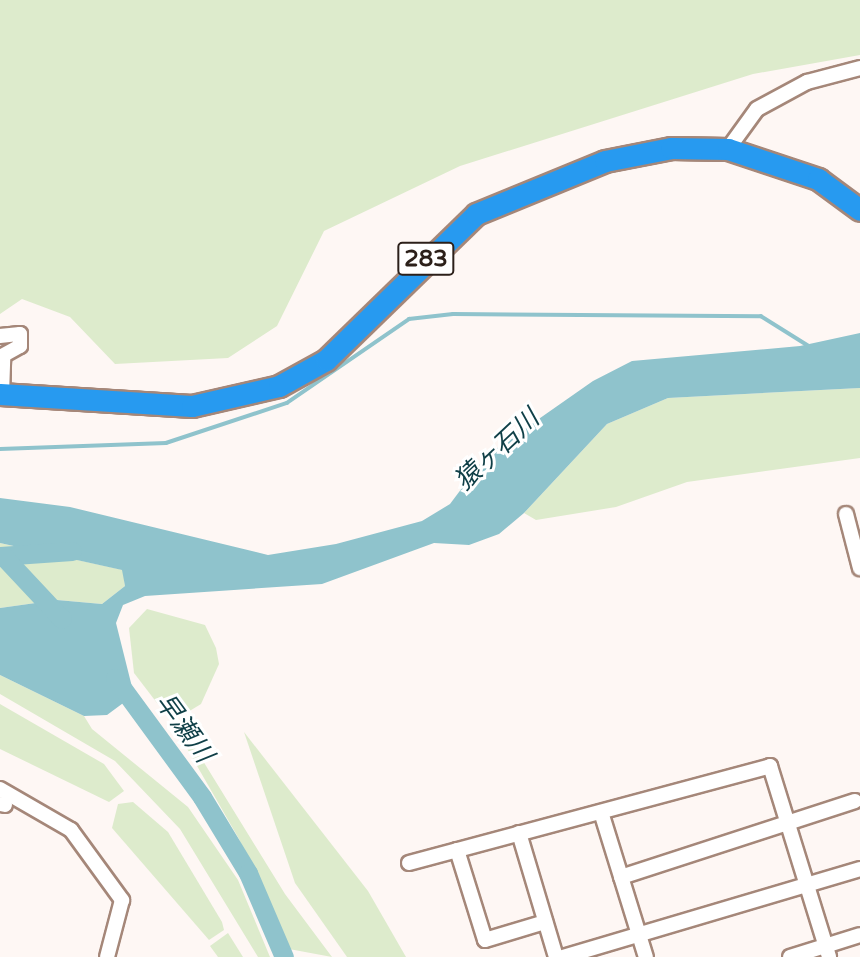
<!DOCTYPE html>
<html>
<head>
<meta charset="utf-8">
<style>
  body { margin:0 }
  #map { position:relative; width:860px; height:957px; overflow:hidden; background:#fef7f4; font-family:"Varela Round","Noto Sans JP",sans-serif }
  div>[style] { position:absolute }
  .green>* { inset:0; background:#ddebcc }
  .water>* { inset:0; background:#8fc3cc }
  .stream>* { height:3.5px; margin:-1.75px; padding:0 1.75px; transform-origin:1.75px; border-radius:1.75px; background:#8fc3cc }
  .river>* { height:19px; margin:-9.5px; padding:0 9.5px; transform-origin:9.5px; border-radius:9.5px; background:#8fc3cc }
  .roads { filter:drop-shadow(2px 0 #a58779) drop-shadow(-2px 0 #a58779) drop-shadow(0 2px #a58779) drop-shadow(0 -2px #a58779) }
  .minor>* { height:14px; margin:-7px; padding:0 7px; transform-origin:7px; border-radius:7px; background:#fff }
  .highway>* { height:21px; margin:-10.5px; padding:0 10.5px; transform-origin:10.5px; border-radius:10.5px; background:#279af0 }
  span { translate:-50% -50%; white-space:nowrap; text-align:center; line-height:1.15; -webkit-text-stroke:6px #fff; paint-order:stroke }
  .shield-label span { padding:2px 5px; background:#fff; border:2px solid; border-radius:5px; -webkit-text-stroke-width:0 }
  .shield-label { font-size:23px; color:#2c201a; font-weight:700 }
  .water-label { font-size:26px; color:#0f3f47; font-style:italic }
</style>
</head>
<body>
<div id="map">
  <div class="green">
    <i style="clip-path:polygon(0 0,860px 0,860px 55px,753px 74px,460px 166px,324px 231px,277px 326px,228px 358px,115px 364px,70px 317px,22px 299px,0 314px)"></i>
    <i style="clip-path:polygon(860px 388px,860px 458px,687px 482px,616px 507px,536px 520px,524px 513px,607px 424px,668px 398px)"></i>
    <i style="clip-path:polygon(0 543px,123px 570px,125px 586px,102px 604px,57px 600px,0 608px)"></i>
    <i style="clip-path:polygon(147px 609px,205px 625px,216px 648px,219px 664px,201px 704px,183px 715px,157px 703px,134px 673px,129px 628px)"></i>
    <i style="clip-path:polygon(0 675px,84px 716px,92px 729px,188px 807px,238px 880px,270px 957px,258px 957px,180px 829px,115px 761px,0 694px)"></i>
    <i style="clip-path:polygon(0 704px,104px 764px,124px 791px,109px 802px,0 749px)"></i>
    <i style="clip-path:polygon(244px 732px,368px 891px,406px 957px,347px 957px,295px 883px)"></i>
    <i style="clip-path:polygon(187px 735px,285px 894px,332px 957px,289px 949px,239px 839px,181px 738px)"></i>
    <i style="clip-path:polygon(133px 802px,168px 832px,222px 922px,224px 930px,209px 940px,112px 828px,118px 804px)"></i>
    <i style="clip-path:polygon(228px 933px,243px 957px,218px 957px,210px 946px)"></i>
  </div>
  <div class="water">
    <i style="clip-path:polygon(860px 333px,860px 388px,668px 398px,607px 424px,524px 513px,499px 534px,469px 545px,434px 543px,322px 584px,145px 596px,123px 605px,116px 623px,134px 695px,107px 715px,84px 716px,0 675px,0 608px,57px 600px,102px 604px,125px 586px,122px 570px,0 543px,0 498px,70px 507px,268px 555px,336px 544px,422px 521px,450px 504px,486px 456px,593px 381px,632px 361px,800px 346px)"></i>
  </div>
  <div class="stream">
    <i style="left:0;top:449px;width:166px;rotate:-2.1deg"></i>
    <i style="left:166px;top:443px;width:127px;rotate:-18.3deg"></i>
    <i style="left:287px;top:403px;width:148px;rotate:-34.5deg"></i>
    <i style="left:409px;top:319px;width:44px;rotate:-6.5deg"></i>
    <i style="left:453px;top:314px;width:308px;rotate:0.4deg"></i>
    <i style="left:761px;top:316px;width:57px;rotate:32deg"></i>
  </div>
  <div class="river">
    <i style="left:0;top:556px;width:72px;rotate:-4deg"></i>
    <i style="left:3px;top:556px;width:86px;rotate:46.9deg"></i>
    <i style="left:115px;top:678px;width:147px;rotate:53.8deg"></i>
    <i style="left:202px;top:797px;width:89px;rotate:58.8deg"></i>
    <i style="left:248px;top:873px;width:91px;rotate:66.8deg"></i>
  </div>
  <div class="roads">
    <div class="minor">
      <i style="left:728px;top:149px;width:49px;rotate:-54.1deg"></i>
      <i style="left:757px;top:109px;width:57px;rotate:-28.4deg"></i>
      <i style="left:807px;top:82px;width:55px;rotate:-14.8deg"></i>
      <i style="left:0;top:336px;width:20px;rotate:-6deg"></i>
      <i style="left:20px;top:334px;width:12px;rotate:90deg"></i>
      <i style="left:20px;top:346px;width:23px;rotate:151deg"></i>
      <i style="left:2px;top:394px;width:38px;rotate:-88deg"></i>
      <i style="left:846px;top:514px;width:56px;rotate:75.5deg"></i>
      <i style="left:0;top:789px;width:82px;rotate:30deg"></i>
      <i style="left:71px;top:830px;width:87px;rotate:53.9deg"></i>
      <i style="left:122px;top:900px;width:59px;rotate:104.7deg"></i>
      <i style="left:0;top:804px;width:5px;rotate:11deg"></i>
      <i style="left:601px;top:812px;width:152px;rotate:72.8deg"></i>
      <i style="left:519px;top:833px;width:129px;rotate:73.4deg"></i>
      <i style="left:457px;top:850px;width:94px;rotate:72.7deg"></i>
      <i style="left:485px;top:940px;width:63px;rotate:-16.7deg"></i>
      <i style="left:409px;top:863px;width:374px;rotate:-15deg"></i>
      <i style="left:770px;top:766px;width:200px;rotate:72.8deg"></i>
      <i style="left:621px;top:877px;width:246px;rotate:-18deg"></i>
      <i style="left:563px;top:957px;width:310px;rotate:-16.5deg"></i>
      <i style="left:790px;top:957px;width:73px;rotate:-17.4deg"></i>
    </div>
    <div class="highway">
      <i style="left:0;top:394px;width:192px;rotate:3.6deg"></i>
      <i style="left:192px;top:406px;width:89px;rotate:-12.9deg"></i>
      <i style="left:279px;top:386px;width:54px;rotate:-29deg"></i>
      <i style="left:326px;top:360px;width:209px;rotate:-44.2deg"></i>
      <i style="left:476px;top:214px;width:139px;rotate:-22.3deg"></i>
      <i style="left:605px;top:161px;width:67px;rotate:-11.1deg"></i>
      <i style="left:671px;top:148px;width:57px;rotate:1deg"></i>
      <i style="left:728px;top:149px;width:95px;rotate:18.4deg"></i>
      <i style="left:818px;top:179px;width:52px;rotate:36.4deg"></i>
    </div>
  </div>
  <div class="shield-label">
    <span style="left:426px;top:259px">283</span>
  </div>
  <div class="water-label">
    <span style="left:497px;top:450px;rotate:-43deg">猿ヶ石川</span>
    <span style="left:184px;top:728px;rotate:54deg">早瀬川</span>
  </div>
</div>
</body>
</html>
